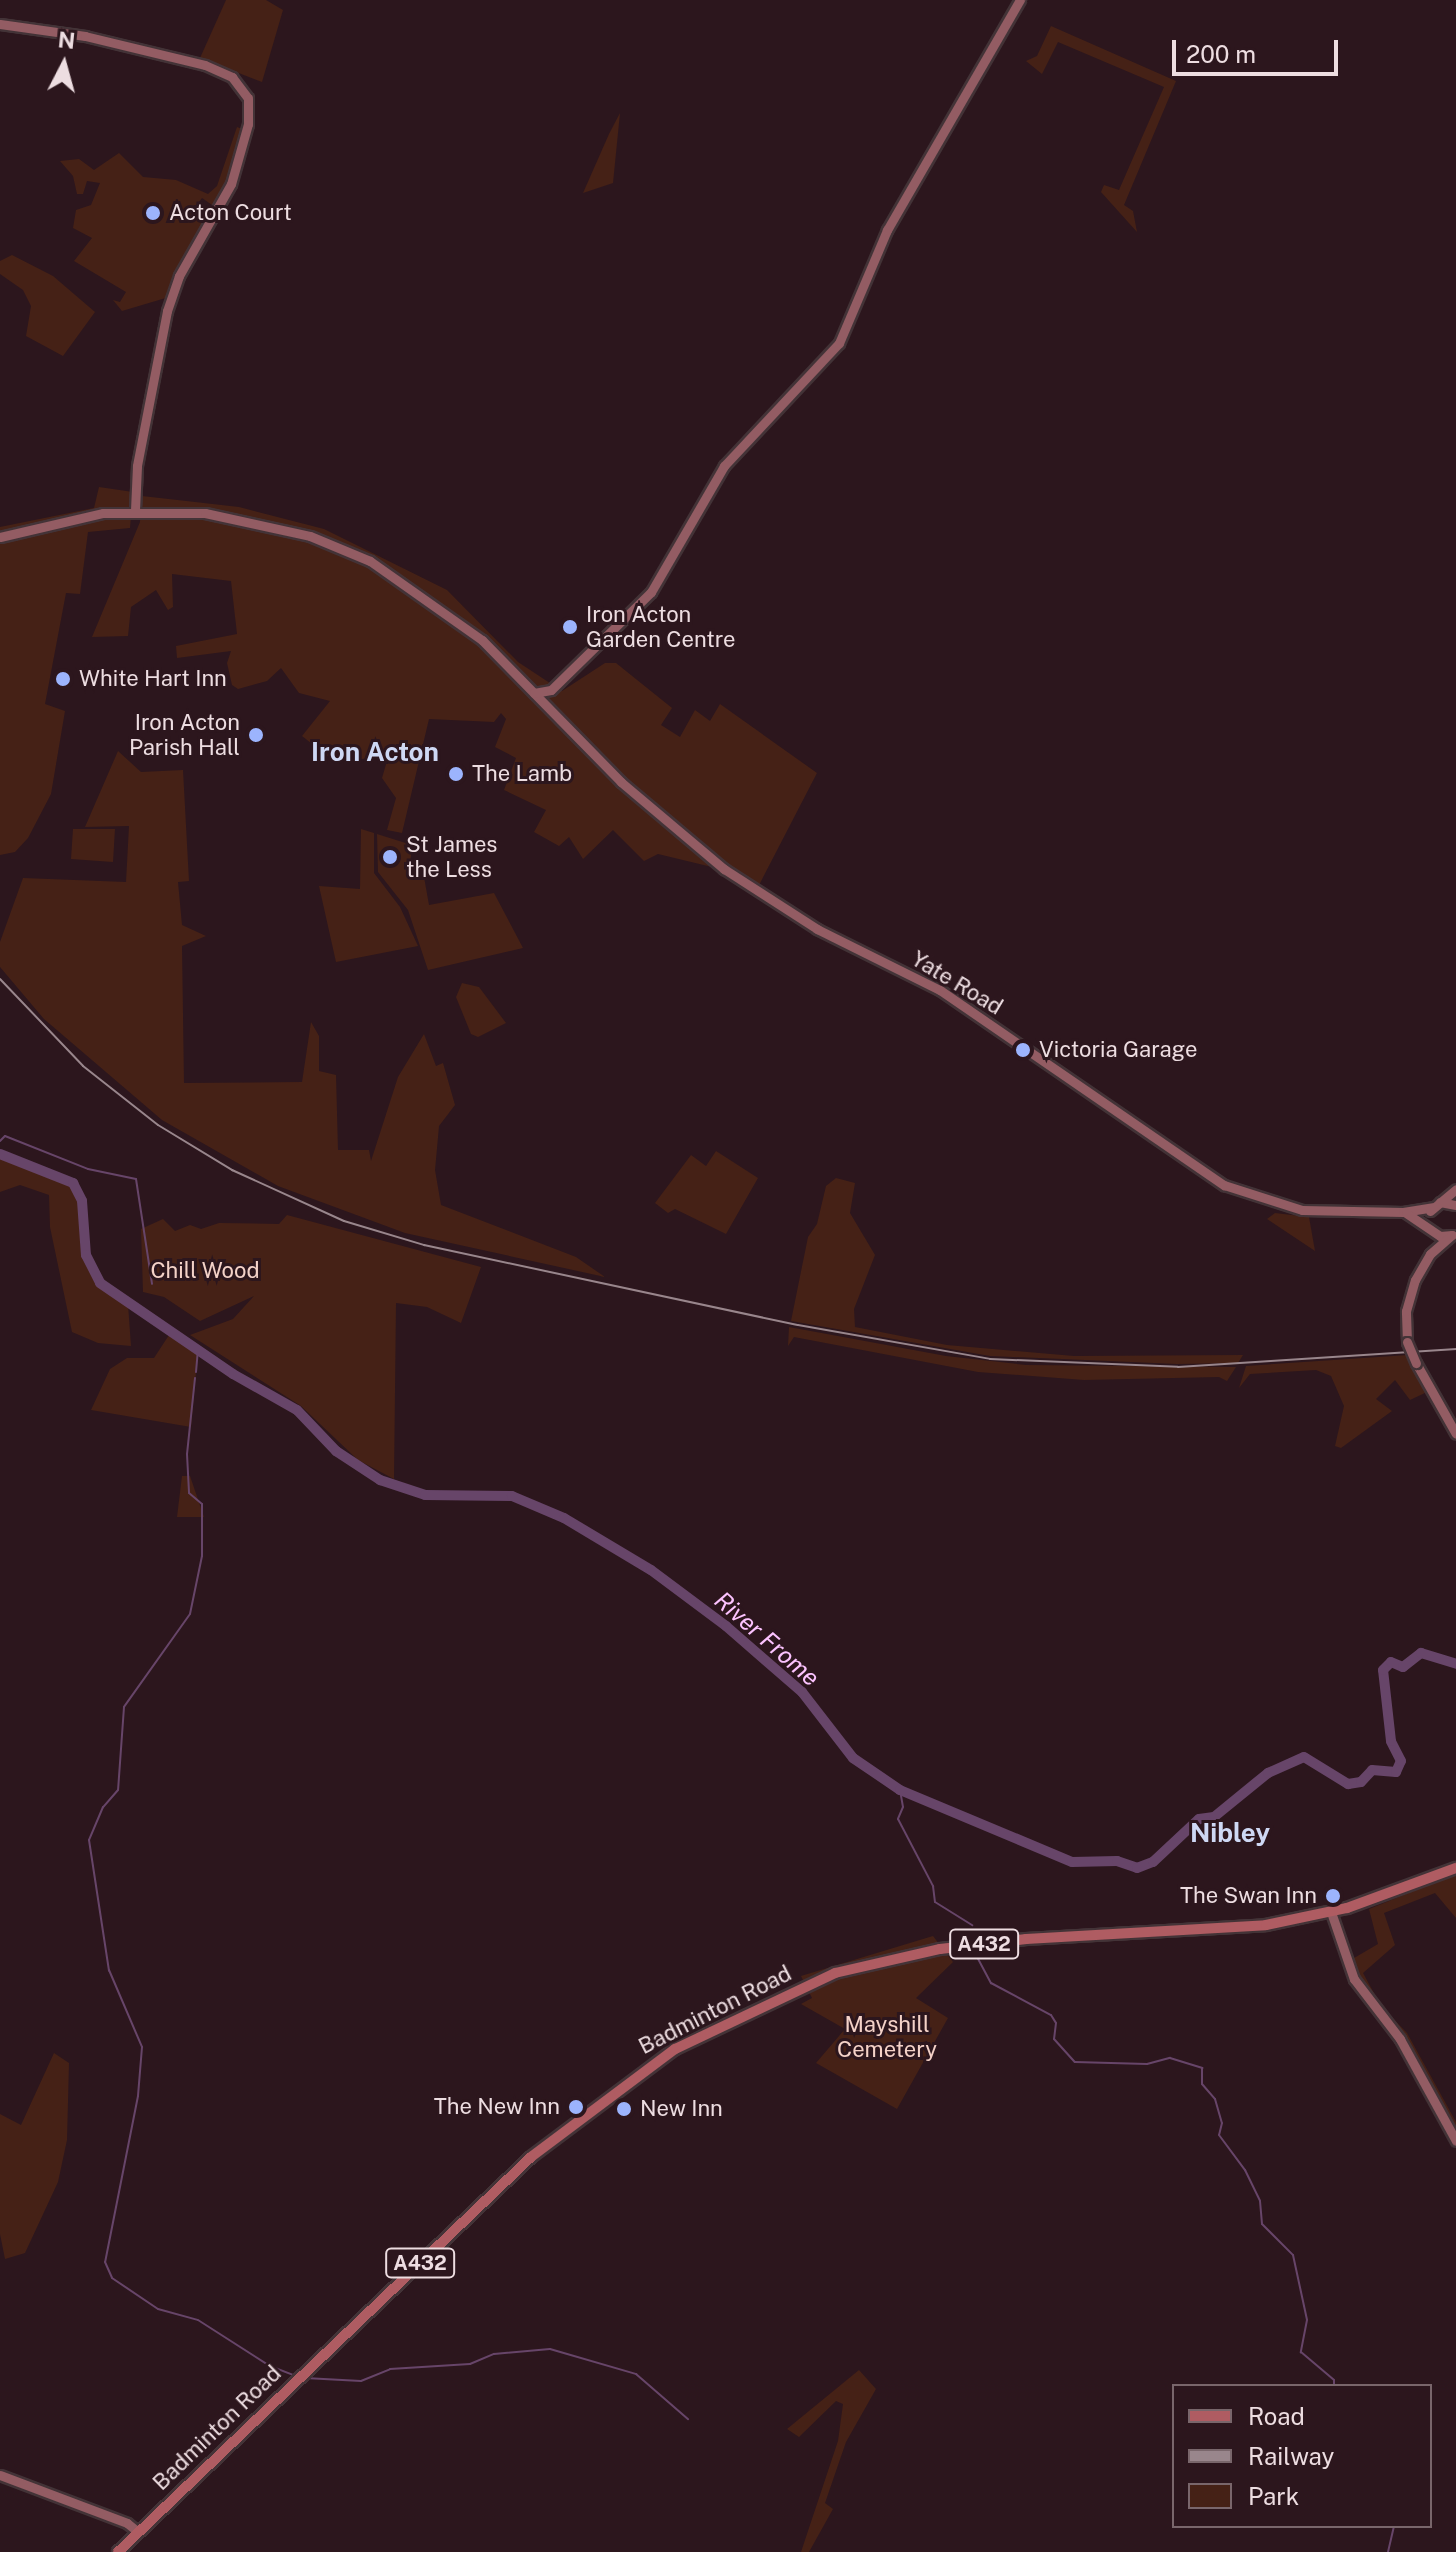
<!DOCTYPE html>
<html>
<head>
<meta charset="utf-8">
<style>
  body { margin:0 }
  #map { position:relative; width:1456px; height:2552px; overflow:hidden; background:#2c161d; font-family:"Public Sans",sans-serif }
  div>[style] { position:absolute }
  .green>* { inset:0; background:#452116 }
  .stream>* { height:2px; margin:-1px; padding:0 1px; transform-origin:1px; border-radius:1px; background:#674569 }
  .river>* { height:10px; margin:-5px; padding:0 5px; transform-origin:5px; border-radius:5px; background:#674569 }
  .roads { filter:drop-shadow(2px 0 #433337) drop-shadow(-2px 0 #433337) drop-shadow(0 2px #433337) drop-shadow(0 -2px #433337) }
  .secondary>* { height:9px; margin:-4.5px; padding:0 4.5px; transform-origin:4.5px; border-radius:4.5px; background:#935c63 }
  .primary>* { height:10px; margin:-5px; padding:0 5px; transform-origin:5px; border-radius:5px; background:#af5c62 }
  .rail>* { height:2px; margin:-1px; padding:0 1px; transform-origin:1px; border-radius:1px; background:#99868c }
  .bridges { filter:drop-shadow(2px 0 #433337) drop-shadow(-2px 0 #433337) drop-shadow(0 2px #433337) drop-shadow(0 -2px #433337) }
  .secondary-bridge>* { height:9px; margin:-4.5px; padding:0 4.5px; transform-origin:4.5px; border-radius:4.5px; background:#935c63 }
  .dots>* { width:22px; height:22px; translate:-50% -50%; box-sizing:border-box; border:4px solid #2c161d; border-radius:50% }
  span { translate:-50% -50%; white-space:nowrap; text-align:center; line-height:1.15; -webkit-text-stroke:6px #2c161d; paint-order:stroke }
  .shield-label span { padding:2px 6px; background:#2c161d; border:2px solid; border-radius:6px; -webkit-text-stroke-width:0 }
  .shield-label { font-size:20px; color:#eddde1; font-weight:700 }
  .poi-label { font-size:22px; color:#eddde1 }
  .left { translate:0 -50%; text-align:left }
  .right { translate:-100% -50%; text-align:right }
  .street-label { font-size:22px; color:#eddde1 }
  .park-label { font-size:22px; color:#f4d2c8 }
  .water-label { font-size:24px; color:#fcc3ff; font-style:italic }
  .quarter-label { font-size:26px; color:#ced8f4; font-weight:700 }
  .legend { position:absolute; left:1172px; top:2384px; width:260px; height:144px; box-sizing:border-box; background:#2c161d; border:2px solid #79666b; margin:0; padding:10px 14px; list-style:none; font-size:24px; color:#eddde1 }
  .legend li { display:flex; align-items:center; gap:16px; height:40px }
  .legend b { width:40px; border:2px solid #79666b }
  .north { position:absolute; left:24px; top:24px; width:80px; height:80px; -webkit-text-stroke:6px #2c161d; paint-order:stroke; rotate:6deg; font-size:22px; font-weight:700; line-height:32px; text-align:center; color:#eddde1 }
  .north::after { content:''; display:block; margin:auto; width:28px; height:36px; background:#eddde1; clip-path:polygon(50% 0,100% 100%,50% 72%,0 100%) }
  .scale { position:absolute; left:1172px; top:40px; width:166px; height:36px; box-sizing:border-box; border:4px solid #eddde1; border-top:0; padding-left:10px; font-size:24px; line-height:28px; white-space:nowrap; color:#eddde1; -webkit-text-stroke:6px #2c161d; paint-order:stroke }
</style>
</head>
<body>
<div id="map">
  <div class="green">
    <i style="clip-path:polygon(226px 0,266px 0,283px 10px,262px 82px,200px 58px)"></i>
    <i style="clip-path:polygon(1051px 26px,1176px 81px,1124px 205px,1133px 211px,1137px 232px,1101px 192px,1104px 185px,1119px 190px,1164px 87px,1058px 42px,1042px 74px,1026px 61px,1037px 56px)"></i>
    <i style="clip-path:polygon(620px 113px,613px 183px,583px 193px,609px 134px)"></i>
    <i style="clip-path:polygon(237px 127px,242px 129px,228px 183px,215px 207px,202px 198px,199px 202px,210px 209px,208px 219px,169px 297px,122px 311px,113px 300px,120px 302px,126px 292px,74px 261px,92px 238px,73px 228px,76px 210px,91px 205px,100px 183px,87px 181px,83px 194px,77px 194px,73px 176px,60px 161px,79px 159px,94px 170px,119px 153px,143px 177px,176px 180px,208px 194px,217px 186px)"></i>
    <i style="clip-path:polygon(12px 255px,53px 276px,95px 312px,63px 356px,26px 336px,31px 306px,23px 290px,0 274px,0 261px)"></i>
    <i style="clip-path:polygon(99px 487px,133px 492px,130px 528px,88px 532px,80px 594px,66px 593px,45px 704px,65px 711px,51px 794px,28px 838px,15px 852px,0 855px,0 527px,94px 508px)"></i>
    <i style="clip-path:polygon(142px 496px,239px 507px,324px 529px,447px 590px,518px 662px,562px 691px,605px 663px,616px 663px,672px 708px,661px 725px,680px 737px,695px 710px,710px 721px,720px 704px,817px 773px,757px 889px,726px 863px,716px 868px,658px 854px,644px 861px,613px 830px,583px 859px,569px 837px,559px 846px,534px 832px,546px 810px,504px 790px,516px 758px,495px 747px,506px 719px,501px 713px,494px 722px,429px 719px,402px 833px,387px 830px,396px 798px,382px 778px,387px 761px,375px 757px,336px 763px,302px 736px,330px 701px,299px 693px,281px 668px,267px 681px,238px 689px,232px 685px,227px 663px,231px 651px,177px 658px,176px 646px,237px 634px,231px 581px,172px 574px,173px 607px,168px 610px,156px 590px,131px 607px,128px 636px,92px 637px,140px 522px)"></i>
    <i style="clip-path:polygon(118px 751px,141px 772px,183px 770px,189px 881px,178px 882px,182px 925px,206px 936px,182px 946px,184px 1083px,302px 1082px,311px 1022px,319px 1036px,319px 1071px,336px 1075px,338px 1150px,369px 1150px,371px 1161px,398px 1077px,424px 1034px,436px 1066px,443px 1063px,455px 1105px,439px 1126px,435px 1170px,441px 1205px,576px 1257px,605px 1277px,405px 1233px,278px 1186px,162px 1120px,44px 1019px,0 967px,0 942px,23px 878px,126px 882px,129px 826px,85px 827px)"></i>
    <i style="clip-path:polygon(73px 829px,115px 829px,113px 862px,71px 859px)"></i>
    <i style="clip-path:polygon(361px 829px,374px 833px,374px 873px,400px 907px,418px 946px,336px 962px,319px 886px,360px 889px)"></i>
    <i style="clip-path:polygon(377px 834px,412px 845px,409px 876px,424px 877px,429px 905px,494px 893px,523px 948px,428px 970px,408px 910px,378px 872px)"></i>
    <i style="clip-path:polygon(462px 983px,479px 987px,506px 1023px,478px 1037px,471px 1034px,456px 997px)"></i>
    <i style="clip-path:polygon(716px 1151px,758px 1178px,726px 1234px,675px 1209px,668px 1213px,655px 1203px,691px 1155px,706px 1166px)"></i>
    <i style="clip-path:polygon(0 1154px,73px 1183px,82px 1201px,86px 1255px,100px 1283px,128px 1304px,131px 1346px,98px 1343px,72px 1332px,50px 1227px,49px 1195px,20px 1185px,0 1192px)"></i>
    <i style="clip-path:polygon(836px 1178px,855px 1183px,850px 1213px,875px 1255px,854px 1309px,855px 1327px,947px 1345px,1074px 1356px,1243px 1355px,1238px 1363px,1177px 1364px,990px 1356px,791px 1321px,808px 1237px,817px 1224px,826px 1186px)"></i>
    <i style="clip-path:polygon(1275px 1213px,1309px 1217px,1315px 1251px,1267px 1219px)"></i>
    <i style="clip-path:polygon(287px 1215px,481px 1267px,461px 1323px,427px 1307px,396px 1303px,394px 1479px,358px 1460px,301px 1406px,190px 1335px,233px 1319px,254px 1296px,200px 1321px,164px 1297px,143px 1292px,141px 1229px,163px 1219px,175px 1231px,190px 1225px,201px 1229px,219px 1223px,279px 1224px)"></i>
    <i style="clip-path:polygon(789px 1327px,946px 1356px,1026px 1365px,1236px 1367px,1227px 1381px,1219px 1377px,1084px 1380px,978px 1372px,794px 1337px,788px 1346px)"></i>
    <i style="clip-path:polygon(171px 1332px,198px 1351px,191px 1427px,91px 1410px,110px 1369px,127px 1358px,154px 1358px)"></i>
    <i style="clip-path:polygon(1408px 1355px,1427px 1392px,1410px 1400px,1395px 1380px,1376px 1399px,1392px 1411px,1341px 1448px,1335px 1446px,1344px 1406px,1331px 1376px,1316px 1370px,1250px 1374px,1239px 1388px,1246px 1366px)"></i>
    <i style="clip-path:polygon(182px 1476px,190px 1476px,204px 1517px,177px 1517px)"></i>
    <i style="clip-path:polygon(1456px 1874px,1456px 1918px,1435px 1893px,1384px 1913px,1395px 1945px,1363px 1973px,1381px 2006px,1407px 2033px,1456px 2122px,1456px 2134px,1349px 1961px,1378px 1944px,1369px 1909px)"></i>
    <i style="clip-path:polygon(933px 1936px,953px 1962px,916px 1998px,948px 2018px,897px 2109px,816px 2063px,845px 2029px,801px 2004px,812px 1998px,801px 1976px)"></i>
    <i style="clip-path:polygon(54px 2053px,69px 2063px,67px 2140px,58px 2182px,25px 2253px,5px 2259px,0 2234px,0 2114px,21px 2125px)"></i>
    <i style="clip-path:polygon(859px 2370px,876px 2389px,846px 2442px,825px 2503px,833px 2509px,809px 2552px,801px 2552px,838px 2441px,843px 2404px,836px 2401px,799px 2437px,787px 2429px)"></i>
  </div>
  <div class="stream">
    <i style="left:0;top:1141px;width:7px;rotate:-45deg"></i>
    <i style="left:5px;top:1136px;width:89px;rotate:21.7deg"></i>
    <i style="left:88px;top:1169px;width:49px;rotate:11.8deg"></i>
    <i style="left:136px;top:1179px;width:106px;rotate:81.3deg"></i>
    <i style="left:196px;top:1372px;width:21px;rotate:-85deg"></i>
    <i style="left:195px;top:1378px;width:76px;rotate:96deg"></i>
    <i style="left:187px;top:1454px;width:39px;rotate:87deg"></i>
    <i style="left:189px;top:1493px;width:17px;rotate:40deg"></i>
    <i style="left:202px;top:1504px;width:52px;rotate:90deg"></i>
    <i style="left:202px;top:1556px;width:59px;rotate:101.7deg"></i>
    <i style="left:190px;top:1614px;width:114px;rotate:125.4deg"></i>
    <i style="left:124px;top:1707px;width:83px;rotate:94.1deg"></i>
    <i style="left:118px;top:1790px;width:23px;rotate:131deg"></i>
    <i style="left:103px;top:1807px;width:36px;rotate:113deg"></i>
    <i style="left:89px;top:1840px;width:132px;rotate:81.3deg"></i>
    <i style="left:109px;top:1970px;width:84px;rotate:66.8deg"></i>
    <i style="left:142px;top:2047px;width:49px;rotate:94.7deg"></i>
    <i style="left:138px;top:2096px;width:169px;rotate:101.2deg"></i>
    <i style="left:105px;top:2262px;width:17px;rotate:66deg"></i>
    <i style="left:112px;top:2278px;width:55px;rotate:34deg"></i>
    <i style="left:158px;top:2309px;width:41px;rotate:15.4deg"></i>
    <i style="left:198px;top:2320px;width:85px;rotate:32.6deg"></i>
    <i style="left:270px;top:2366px;width:26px;rotate:21deg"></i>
    <i style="left:900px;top:1790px;width:17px;rotate:80deg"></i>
    <i style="left:903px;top:1807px;width:13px;rotate:113deg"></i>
    <i style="left:898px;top:1819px;width:76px;rotate:62.4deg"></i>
    <i style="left:933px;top:1886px;width:16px;rotate:83deg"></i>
    <i style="left:935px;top:1902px;width:44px;rotate:31.9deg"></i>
    <i style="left:976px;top:1955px;width:32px;rotate:62deg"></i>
    <i style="left:991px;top:1983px;width:68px;rotate:28.1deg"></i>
    <i style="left:1051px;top:2015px;width:9px;rotate:58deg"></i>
    <i style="left:1056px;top:2023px;width:16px;rotate:97deg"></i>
    <i style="left:1054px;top:2039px;width:31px;rotate:48deg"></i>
    <i style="left:1075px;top:2062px;width:72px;rotate:1.6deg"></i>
    <i style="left:1147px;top:2064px;width:24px;rotate:-15deg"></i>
    <i style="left:1170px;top:2058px;width:34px;rotate:17deg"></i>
    <i style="left:1202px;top:2068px;width:16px;rotate:90deg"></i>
    <i style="left:1202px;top:2084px;width:20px;rotate:49deg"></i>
    <i style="left:1215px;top:2099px;width:25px;rotate:74deg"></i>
    <i style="left:1222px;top:2123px;width:12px;rotate:104deg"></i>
    <i style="left:1219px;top:2135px;width:44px;rotate:53.4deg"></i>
    <i style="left:1245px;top:2170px;width:34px;rotate:64deg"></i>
    <i style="left:1260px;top:2201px;width:23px;rotate:85deg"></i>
    <i style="left:1262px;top:2224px;width:44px;rotate:45deg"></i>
    <i style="left:1293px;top:2255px;width:66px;rotate:77.8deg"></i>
    <i style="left:1307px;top:2320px;width:33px;rotate:101deg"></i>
    <i style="left:1301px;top:2352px;width:43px;rotate:40.3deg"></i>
    <i style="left:1334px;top:2380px;width:6px;rotate:90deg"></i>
    <i style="left:305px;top:2378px;width:56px;rotate:3.1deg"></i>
    <i style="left:361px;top:2381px;width:31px;rotate:-22deg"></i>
    <i style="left:390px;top:2369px;width:80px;rotate:-3.6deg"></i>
    <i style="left:470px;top:2364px;width:26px;rotate:-23deg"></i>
    <i style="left:494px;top:2354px;width:56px;rotate:-5.1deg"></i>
    <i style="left:550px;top:2349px;width:90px;rotate:16.2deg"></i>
    <i style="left:636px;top:2374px;width:69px;rotate:40.9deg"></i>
    <i style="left:1388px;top:2552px;width:27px;rotate:-77deg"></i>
  </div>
  <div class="river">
    <i style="left:0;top:1154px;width:79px;rotate:21.7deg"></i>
    <i style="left:73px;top:1183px;width:20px;rotate:63deg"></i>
    <i style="left:82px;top:1201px;width:54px;rotate:85.8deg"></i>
    <i style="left:86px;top:1255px;width:31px;rotate:63deg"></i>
    <i style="left:100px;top:1283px;width:161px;rotate:34.4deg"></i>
    <i style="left:233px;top:1374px;width:73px;rotate:29.4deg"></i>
    <i style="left:297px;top:1410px;width:57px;rotate:46.4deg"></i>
    <i style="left:336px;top:1451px;width:53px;rotate:33.4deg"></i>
    <i style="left:380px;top:1480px;width:47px;rotate:18.4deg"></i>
    <i style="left:425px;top:1495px;width:87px;rotate:0.7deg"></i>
    <i style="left:512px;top:1496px;width:56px;rotate:22.9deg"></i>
    <i style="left:564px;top:1518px;width:101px;rotate:30.9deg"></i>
    <i style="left:651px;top:1570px;width:94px;rotate:36.7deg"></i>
    <i style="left:726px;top:1626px;width:101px;rotate:41deg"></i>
    <i style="left:802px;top:1692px;width:83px;rotate:52.3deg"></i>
    <i style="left:853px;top:1758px;width:57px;rotate:34.2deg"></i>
    <i style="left:900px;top:1790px;width:186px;rotate:22.7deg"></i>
    <i style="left:1072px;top:1862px;width:45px;rotate:-1.3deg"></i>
    <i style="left:1117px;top:1861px;width:21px;rotate:19deg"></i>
    <i style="left:1137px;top:1868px;width:17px;rotate:-21deg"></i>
    <i style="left:1153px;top:1862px;width:63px;rotate:-43.1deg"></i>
    <i style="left:1199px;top:1819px;width:15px;rotate:-8deg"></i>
    <i style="left:1214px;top:1817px;width:70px;rotate:-39.2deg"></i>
    <i style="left:1268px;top:1773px;width:39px;rotate:-24deg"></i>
    <i style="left:1304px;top:1757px;width:52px;rotate:31.5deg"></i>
    <i style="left:1348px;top:1784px;width:13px;rotate:-9deg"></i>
    <i style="left:1361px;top:1782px;width:16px;rotate:-47deg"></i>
    <i style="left:1372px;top:1770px;width:24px;rotate:5deg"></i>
    <i style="left:1396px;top:1772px;width:12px;rotate:-66deg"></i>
    <i style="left:1401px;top:1761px;width:22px;rotate:-117deg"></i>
    <i style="left:1391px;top:1741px;width:71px;rotate:-96.4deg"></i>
    <i style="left:1383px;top:1670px;width:11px;rotate:-45deg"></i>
    <i style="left:1391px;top:1662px;width:13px;rotate:23deg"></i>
    <i style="left:1403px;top:1667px;width:23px;rotate:-38deg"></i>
    <i style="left:1421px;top:1653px;width:37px;rotate:17deg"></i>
  </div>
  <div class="roads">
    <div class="secondary">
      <i style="left:0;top:24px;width:86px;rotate:8deg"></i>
      <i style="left:85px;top:36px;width:123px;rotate:13.6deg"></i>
      <i style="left:205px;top:65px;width:30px;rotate:24deg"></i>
      <i style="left:232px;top:77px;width:26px;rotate:53deg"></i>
      <i style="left:248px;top:98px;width:26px;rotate:90deg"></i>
      <i style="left:248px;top:124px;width:62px;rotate:105.8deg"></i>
      <i style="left:231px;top:184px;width:106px;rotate:119.5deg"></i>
      <i style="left:179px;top:276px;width:37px;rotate:109deg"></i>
      <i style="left:167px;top:311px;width:158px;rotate:101deg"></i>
      <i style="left:137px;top:466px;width:44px;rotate:92.6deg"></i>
      <i style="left:0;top:537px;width:106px;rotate:-13.1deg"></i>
      <i style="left:103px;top:513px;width:102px"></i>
      <i style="left:205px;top:513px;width:107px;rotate:12.4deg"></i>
      <i style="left:310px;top:536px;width:65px;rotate:22.6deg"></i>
      <i style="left:370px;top:561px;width:137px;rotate:35.2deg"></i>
      <i style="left:482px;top:640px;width:199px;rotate:45.6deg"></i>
      <i style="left:621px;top:782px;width:135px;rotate:40.2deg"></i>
      <i style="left:724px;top:869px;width:111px;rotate:32.8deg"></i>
      <i style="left:817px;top:929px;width:137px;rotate:26.4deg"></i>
      <i style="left:940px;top:990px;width:345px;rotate:34.5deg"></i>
      <i style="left:1224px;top:1185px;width:82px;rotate:17.8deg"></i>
      <i style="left:1302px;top:1210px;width:101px;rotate:1.1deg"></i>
      <i style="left:1403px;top:1212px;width:30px;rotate:-9deg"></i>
      <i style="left:534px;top:693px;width:17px;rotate:-10deg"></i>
      <i style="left:551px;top:690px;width:140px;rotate:-44.4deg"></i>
      <i style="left:651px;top:592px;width:146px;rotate:-59.9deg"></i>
      <i style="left:724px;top:466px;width:168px;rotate:-46.9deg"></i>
      <i style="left:839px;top:343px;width:123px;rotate:-67deg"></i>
      <i style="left:887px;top:230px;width:266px;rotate:-60deg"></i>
      <i style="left:1440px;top:1202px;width:16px;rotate:11deg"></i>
      <i style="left:1430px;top:1211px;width:34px;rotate:-40deg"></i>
      <i style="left:1406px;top:1213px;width:41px;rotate:34.1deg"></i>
      <i style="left:1440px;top:1236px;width:12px;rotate:-5deg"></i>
      <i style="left:1407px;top:1342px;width:31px;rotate:-92deg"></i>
      <i style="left:1406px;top:1311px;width:32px;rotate:-74deg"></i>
      <i style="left:1415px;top:1280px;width:30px;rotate:-60deg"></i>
      <i style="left:1430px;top:1254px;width:29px;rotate:-41deg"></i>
      <i style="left:1416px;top:1363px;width:81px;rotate:60.6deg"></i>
      <i style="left:1331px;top:1912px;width:71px;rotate:71.1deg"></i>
      <i style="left:1354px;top:1979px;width:76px;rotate:52.5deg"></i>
      <i style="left:1400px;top:2039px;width:116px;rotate:61.2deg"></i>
      <i style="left:0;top:2475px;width:136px;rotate:20.7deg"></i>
      <i style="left:127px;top:2523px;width:14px;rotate:39deg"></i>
    </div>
    <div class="primary">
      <i style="left:118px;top:2552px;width:571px;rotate:-43.72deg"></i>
      <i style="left:531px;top:2157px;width:180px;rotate:-36.9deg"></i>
      <i style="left:675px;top:2049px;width:177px;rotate:-25.4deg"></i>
      <i style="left:835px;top:1973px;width:108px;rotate:-12.9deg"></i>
      <i style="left:940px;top:1949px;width:87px;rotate:-6.6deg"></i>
      <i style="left:1026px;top:1939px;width:240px;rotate:-3.3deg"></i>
      <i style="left:1266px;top:1925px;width:83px;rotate:-11.9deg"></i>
      <i style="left:1347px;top:1908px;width:116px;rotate:-20.2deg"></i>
    </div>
  </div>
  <div class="rail">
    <i style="left:0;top:979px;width:120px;rotate:46.3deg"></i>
    <i style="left:83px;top:1066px;width:95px;rotate:38.2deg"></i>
    <i style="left:158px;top:1125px;width:87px;rotate:31.3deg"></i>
    <i style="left:232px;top:1170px;width:123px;rotate:24.5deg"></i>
    <i style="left:344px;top:1221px;width:84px;rotate:16.7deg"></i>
    <i style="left:424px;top:1245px;width:382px;rotate:12.1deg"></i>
    <i style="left:798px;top:1325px;width:195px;rotate:10deg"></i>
    <i style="left:990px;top:1359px;width:188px;rotate:2.4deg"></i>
    <i style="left:1178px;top:1367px;width:279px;rotate:-3.7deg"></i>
  </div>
  <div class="bridges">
    <div class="secondary-bridge">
      <i style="left:1407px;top:1342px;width:23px;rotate:67deg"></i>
    </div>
  </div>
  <div class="dots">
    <i style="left:153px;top:213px;background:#9cb4fd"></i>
    <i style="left:570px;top:627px;background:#9cb4fd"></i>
    <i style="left:63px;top:679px;background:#9cb4fd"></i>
    <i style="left:256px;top:735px;background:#9cb4fd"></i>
    <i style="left:456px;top:774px;background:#9cb4fd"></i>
    <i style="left:390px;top:857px;background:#9cb4fd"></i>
    <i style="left:1023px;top:1050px;background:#9cb4fd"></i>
    <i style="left:1333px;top:1896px;background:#9cb4fd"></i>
    <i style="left:576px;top:2107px;background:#9cb4fd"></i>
    <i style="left:624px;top:2109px;background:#9cb4fd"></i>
  </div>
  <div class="shield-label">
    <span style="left:984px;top:1944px">A432</span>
    <span style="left:420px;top:2263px">A432</span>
  </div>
  <div class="poi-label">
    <span class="left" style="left:169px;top:213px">Acton Court</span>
    <span class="left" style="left:586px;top:627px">Iron Acton<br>Garden Centre</span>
    <span class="left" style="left:79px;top:679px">White Hart Inn</span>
    <span class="right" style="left:240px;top:735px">Iron Acton<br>Parish Hall</span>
    <span class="left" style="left:472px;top:774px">The Lamb</span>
    <span class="left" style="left:406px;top:857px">St James<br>the Less</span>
    <span class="left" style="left:1039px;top:1050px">Victoria Garage</span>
    <span class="right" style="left:1317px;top:1896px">The Swan Inn</span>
    <span class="right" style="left:560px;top:2107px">The New Inn</span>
    <span class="left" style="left:640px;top:2109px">New Inn</span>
  </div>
  <div class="street-label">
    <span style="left:957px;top:983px;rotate:31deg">Yate Road</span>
    <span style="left:715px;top:2010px;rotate:-27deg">Badminton Road</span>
    <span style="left:217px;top:2428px;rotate:-44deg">Badminton Road</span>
  </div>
  <div class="park-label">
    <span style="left:205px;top:1271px">Chill Wood</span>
    <span style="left:887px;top:2037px">Mayshill<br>Cemetery</span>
  </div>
  <div class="water-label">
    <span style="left:767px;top:1639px;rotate:41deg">River Frome</span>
  </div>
  <div class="quarter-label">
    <span style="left:375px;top:752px">Iron Acton</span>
    <span style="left:1230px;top:1833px">Nibley</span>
  </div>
  <ul class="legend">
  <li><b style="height:10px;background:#af5c62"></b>Road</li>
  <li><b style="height:10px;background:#99868c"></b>Railway</li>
  <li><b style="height:22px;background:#452116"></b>Park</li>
  </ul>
  <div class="north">N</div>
  <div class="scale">200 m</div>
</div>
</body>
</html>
